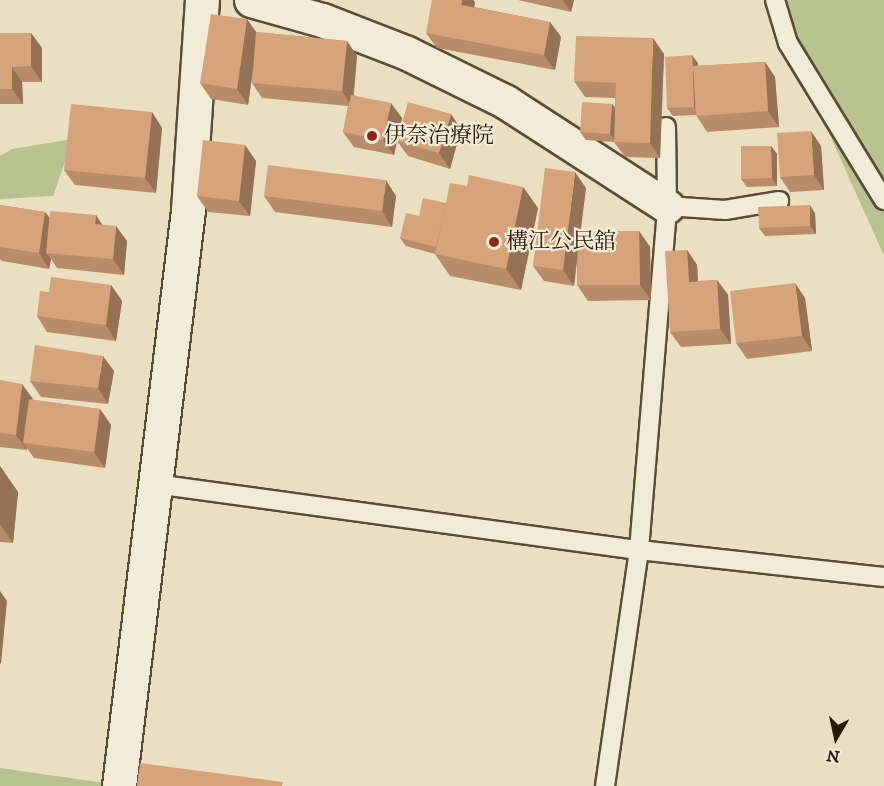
<!DOCTYPE html>
<html>
<head>
<meta charset="utf-8">
<style>
  body { margin:0 }
  #map { position:relative; width:884px; height:786px; overflow:hidden; background:#eae0c1; font-family:"IM FELL DW Pica","Noto Serif JP",serif }
  div>[style] { position:absolute }
  .green>* { inset:0; background:#b9c291 }
  .roads { filter:drop-shadow(2px 0 #594c35) drop-shadow(-2px 0 #594c35) drop-shadow(0 2px #594c35) drop-shadow(0 -2px #594c35) }
  .service>* { height:18px; margin:-9px; padding:0 9px; transform-origin:9px; border-radius:9px; background:#f1ebd7 }
  .minor>* { height:33px; margin:-16.5px; padding:0 16.5px; transform-origin:16.5px; border-radius:16.5px; background:#f1ebd7 }
  .wall>* { inset:0; background:#b88c69 }
  .shaded-wall>* { inset:0; background:#967255 }
  .building>* { inset:0; background:#d6a37a }
  .dots>* { width:16px; height:16px; translate:-50% -50%; box-sizing:border-box; border:3px solid #f1ebd7; border-radius:50% }
  span { translate:-50% -50%; white-space:nowrap; text-align:center; line-height:1.15; -webkit-text-stroke:4.5px #f1ebd7; paint-order:stroke }
  .poi-label { font-size:22px; color:#291a06 }
  .left { translate:0 -50%; text-align:left }
  .north { position:absolute; left:806px; top:708px; width:60px; height:60px; -webkit-text-stroke:4px #f1ebd7; paint-order:stroke; rotate:189deg; font-size:16px; font-weight:700; line-height:24px; text-align:center; color:#291a06 }
  .north::after { content:''; display:block; margin:auto; width:21px; height:27px; background:#291a06; clip-path:polygon(50% 0,100% 100%,50% 72%,0 100%) }
</style>
</head>
<body>
<div id="map">
  <div class="green">
    <i style="clip-path:polygon(769px 0,884px 0,884px 255px,881px 249px)"></i>
    <i style="clip-path:polygon(73px 139px,53px 196px,0 199px,0 156px,12px 149px)"></i>
    <i style="clip-path:polygon(0 768px,119px 785px,119px 786px,0 786px)"></i>
  </div>
  <div class="roads">
    <div class="service">
      <i style="left:775px;top:0;width:45px;rotate:73.2deg"></i>
      <i style="left:788px;top:43px;width:184px;rotate:58.6deg"></i>
      <i style="left:667px;top:206px;width:58px;rotate:3.9deg"></i>
      <i style="left:725px;top:210px;width:55px;rotate:-9.5deg"></i>
      <i style="left:155px;top:484px;width:488px;rotate:7.8deg"></i>
      <i style="left:639px;top:550px;width:246px;rotate:6.3deg"></i>
      <i style="left:605px;top:786px;width:238px;rotate:-81.8deg"></i>
      <i style="left:639px;top:550px;width:345px;rotate:-85.3deg"></i>
      <i style="left:667px;top:206px;width:79px;rotate:-90.7deg"></i>
    </div>
    <div class="minor">
      <i style="left:251px;top:0;width:74px;rotate:15.7deg"></i>
      <i style="left:322px;top:20px;width:91px;rotate:21.2deg"></i>
      <i style="left:407px;top:53px;width:110px;rotate:26.3deg"></i>
      <i style="left:506px;top:102px;width:192px;rotate:32.9deg"></i>
      <i style="left:119px;top:786px;width:580px;rotate:-83.17deg"></i>
      <i style="left:188px;top:210px;width:210px;rotate:-86.2deg"></i>
    </div>
  </div>
  <div class="wall">
    <i style="clip-path:polygon(518px 0,574px 0,571px 12px)"></i>
    <i style="clip-path:polygon(475px 2px,474px 7px,550px 22px,561px 37px,555px 70px,437px 48px,426px 33px)"></i>
    <i style="clip-path:polygon(247px 19px,256px 32px,347px 41px,357px 56px,354px 95px,402px 118px,397px 140px,461px 129px,450px 169px,408px 156px,397px 141px,394px 155px,354px 147px,343px 132px,348px 106px,262px 98px,252px 83px,253px 69px,248px 105px,211px 99px,200px 83px)"></i>
    <i style="clip-path:polygon(0 33px,31px 33px,42px 48px,42px 82px,22px 82px,23px 104px,0 104px)"></i>
    <i style="clip-path:polygon(664px 54px,660px 158px,625px 157px,614px 142px,586px 140px,580px 132px,612px 104px,615px 107px,615px 98px,585px 97px,574px 81px)"></i>
    <i style="clip-path:polygon(765px 62px,775px 77px,779px 127px,707px 132px,696px 115px,673px 116px,667px 108px,698px 63px,698px 66px)"></i>
    <i style="clip-path:polygon(152px 112px,162px 128px,156px 193px,75px 185px,64px 170px)"></i>
    <i style="clip-path:polygon(245px 145px,256px 161px,250px 216px,208px 212px,197px 196px)"></i>
    <i style="clip-path:polygon(771px 146px,777px 154px,777px 186px,747px 187px,741px 179px)"></i>
    <i style="clip-path:polygon(821px 146px,824px 190px,790px 192px,780px 177px)"></i>
    <i style="clip-path:polygon(467px 186px,523px 187px,538px 208px,521px 290px,450px 276px,435px 254px,406px 246px,400px 238px,419px 216px,446px 203px)"></i>
    <i style="clip-path:polygon(586px 188px,580px 231px,639px 231px,650px 247px,651px 300px,588px 301px,577px 285px,577px 255px,574px 286px,544px 281px,533px 266px)"></i>
    <i style="clip-path:polygon(264px 196px,396px 196px,392px 227px,275px 212px)"></i>
    <i style="clip-path:polygon(0 205px,45px 212px,50px 218px,96px 215px,102px 225px,127px 241px,124px 275px,57px 268px,51px 259px,49px 269px,2px 261px,0 259px)"></i>
    <i style="clip-path:polygon(815px 213px,816px 234px,765px 236px,759px 228px)"></i>
    <i style="clip-path:polygon(687px 250px,697px 265px,698px 281px,717px 280px,728px 295px,731px 344px,681px 347px,670px 332px)"></i>
    <i style="clip-path:polygon(111px 285px,122px 301px,116px 341px,47px 332px,37px 316px,49px 292px)"></i>
    <i style="clip-path:polygon(805px 298px,812px 351px,747px 359px,736px 343px)"></i>
    <i style="clip-path:polygon(114px 371px,108px 404px,41px 397px,30px 381px)"></i>
    <i style="clip-path:polygon(0 380px,33px 400px,100px 409px,111px 425px,105px 468px,34px 458px,27px 448px,27px 450px,0 447px)"></i>
    <i style="clip-path:polygon(0 466px,18px 492px,13px 543px,0 542px)"></i>
  </div>
  <div class="shaded-wall">
    <i style="clip-path:polygon(462px 0,473px 0,475px 2px,472px 20px,461px 5px)"></i>
    <i style="clip-path:polygon(563px 0,574px 0,571px 12px)"></i>
    <i style="clip-path:polygon(247px 19px,258px 35px,248px 105px,237px 89px)"></i>
    <i style="clip-path:polygon(550px 22px,561px 37px,555px 70px,544px 55px)"></i>
    <i style="clip-path:polygon(31px 33px,42px 48px,42px 82px,31px 66px)"></i>
    <i style="clip-path:polygon(653px 38px,664px 54px,660px 158px,650px 143px)"></i>
    <i style="clip-path:polygon(347px 41px,357px 56px,352px 107px,342px 91px)"></i>
    <i style="clip-path:polygon(692px 55px,698px 63px,700px 115px,694px 107px)"></i>
    <i style="clip-path:polygon(765px 62px,775px 77px,779px 127px,768px 111px)"></i>
    <i style="clip-path:polygon(12px 67px,22px 82px,23px 104px,12px 89px)"></i>
    <i style="clip-path:polygon(391px 103px,402px 118px,394px 155px,383px 140px)"></i>
    <i style="clip-path:polygon(612px 104px,618px 112px,616px 142px,610px 134px)"></i>
    <i style="clip-path:polygon(152px 112px,162px 128px,156px 193px,145px 178px)"></i>
    <i style="clip-path:polygon(451px 114px,461px 129px,450px 169px,439px 153px)"></i>
    <i style="clip-path:polygon(811px 131px,821px 146px,824px 190px,814px 175px)"></i>
    <i style="clip-path:polygon(245px 145px,256px 161px,250px 216px,239px 201px)"></i>
    <i style="clip-path:polygon(771px 146px,777px 154px,777px 186px,772px 178px)"></i>
    <i style="clip-path:polygon(575px 172px,586px 188px,574px 286px,563px 270px)"></i>
    <i style="clip-path:polygon(386px 180px,396px 196px,392px 227px,382px 211px)"></i>
    <i style="clip-path:polygon(523px 187px,538px 208px,521px 290px,506px 269px)"></i>
    <i style="clip-path:polygon(810px 205px,815px 213px,816px 234px,810px 226px)"></i>
    <i style="clip-path:polygon(45px 212px,56px 227px,46px 253px,51px 259px,49px 269px,39px 253px)"></i>
    <i style="clip-path:polygon(96px 215px,106px 231px,95px 224px)"></i>
    <i style="clip-path:polygon(116px 226px,127px 241px,124px 275px,113px 259px)"></i>
    <i style="clip-path:polygon(639px 231px,650px 247px,651px 300px,640px 285px)"></i>
    <i style="clip-path:polygon(687px 250px,697px 265px,699px 297px,689px 282px)"></i>
    <i style="clip-path:polygon(717px 280px,728px 295px,731px 344px,720px 329px)"></i>
    <i style="clip-path:polygon(795px 283px,805px 298px,812px 351px,802px 336px)"></i>
    <i style="clip-path:polygon(111px 285px,122px 301px,116px 341px,106px 325px)"></i>
    <i style="clip-path:polygon(103px 356px,114px 371px,108px 404px,98px 388px)"></i>
    <i style="clip-path:polygon(22px 384px,33px 399px,27px 443px,23px 443px,27px 448px,27px 450px,16px 435px)"></i>
    <i style="clip-path:polygon(100px 409px,111px 425px,105px 468px,94px 452px)"></i>
    <i style="clip-path:polygon(0 466px,18px 492px,13px 543px,0 524px)"></i>
    <i style="clip-path:polygon(0 591px,7px 601px,1px 664px,0 663px)"></i>
  </div>
  <div class="building">
    <i style="clip-path:polygon(432px 0,462px 0,461px 5px,550px 22px,544px 55px,426px 33px)"></i>
    <i style="clip-path:polygon(211px 14px,247px 19px,237px 89px,200px 83px)"></i>
    <i style="clip-path:polygon(256px 32px,347px 41px,342px 91px,252px 83px)"></i>
    <i style="clip-path:polygon(0 33px,31px 33px,31px 66px,12px 67px,12px 89px,0 89px)"></i>
    <i style="clip-path:polygon(576px 36px,653px 38px,650px 143px,614px 142px,616px 83px,574px 81px)"></i>
    <i style="clip-path:polygon(692px 55px,694px 107px,667px 108px,665px 57px)"></i>
    <i style="clip-path:polygon(765px 62px,768px 111px,696px 116px,693px 66px)"></i>
    <i style="clip-path:polygon(351px 95px,391px 103px,383px 140px,343px 132px)"></i>
    <i style="clip-path:polygon(408px 102px,451px 114px,439px 153px,397px 141px)"></i>
    <i style="clip-path:polygon(582px 102px,612px 104px,610px 134px,580px 132px)"></i>
    <i style="clip-path:polygon(71px 104px,152px 112px,145px 178px,64px 170px)"></i>
    <i style="clip-path:polygon(811px 131px,814px 175px,780px 177px,777px 133px)"></i>
    <i style="clip-path:polygon(203px 140px,245px 145px,239px 201px,197px 196px)"></i>
    <i style="clip-path:polygon(741px 146px,771px 146px,772px 178px,741px 179px)"></i>
    <i style="clip-path:polygon(268px 165px,386px 180px,382px 211px,264px 196px)"></i>
    <i style="clip-path:polygon(545px 168px,575px 172px,563px 270px,533px 266px)"></i>
    <i style="clip-path:polygon(469px 175px,523px 187px,506px 269px,435px 254px,450px 183px,467px 186px)"></i>
    <i style="clip-path:polygon(423px 198px,446px 203px,436px 247px,400px 238px,406px 213px,419px 216px)"></i>
    <i style="clip-path:polygon(0 205px,45px 212px,39px 253px,0 247px)"></i>
    <i style="clip-path:polygon(810px 205px,810px 226px,759px 228px,758px 207px)"></i>
    <i style="clip-path:polygon(50px 211px,96px 215px,95px 224px,116px 226px,113px 259px,46px 253px)"></i>
    <i style="clip-path:polygon(578px 231px,639px 231px,640px 285px,577px 285px)"></i>
    <i style="clip-path:polygon(687px 250px,689px 282px,717px 280px,720px 329px,670px 332px,665px 251px)"></i>
    <i style="clip-path:polygon(51px 277px,111px 285px,106px 325px,37px 316px,40px 291px,49px 292px)"></i>
    <i style="clip-path:polygon(795px 283px,802px 336px,736px 343px,730px 291px)"></i>
    <i style="clip-path:polygon(35px 345px,103px 356px,98px 388px,30px 381px)"></i>
    <i style="clip-path:polygon(0 380px,22px 384px,16px 435px,0 433px)"></i>
    <i style="clip-path:polygon(29px 399px,100px 409px,94px 452px,23px 443px)"></i>
    <i style="clip-path:polygon(140px 763px,283px 782px,282px 786px,137px 786px)"></i>
  </div>
  <div class="dots">
    <i style="left:372px;top:136px;background:#8f2418"></i>
    <i style="left:494px;top:242px;background:#8f2418"></i>
  </div>
  <div class="poi-label">
    <span class="left" style="left:384px;top:136px">伊奈治療院</span>
    <span class="left" style="left:506px;top:242px">構江公民舘</span>
  </div>
  <div class="north">N</div>
</div>
</body>
</html>
